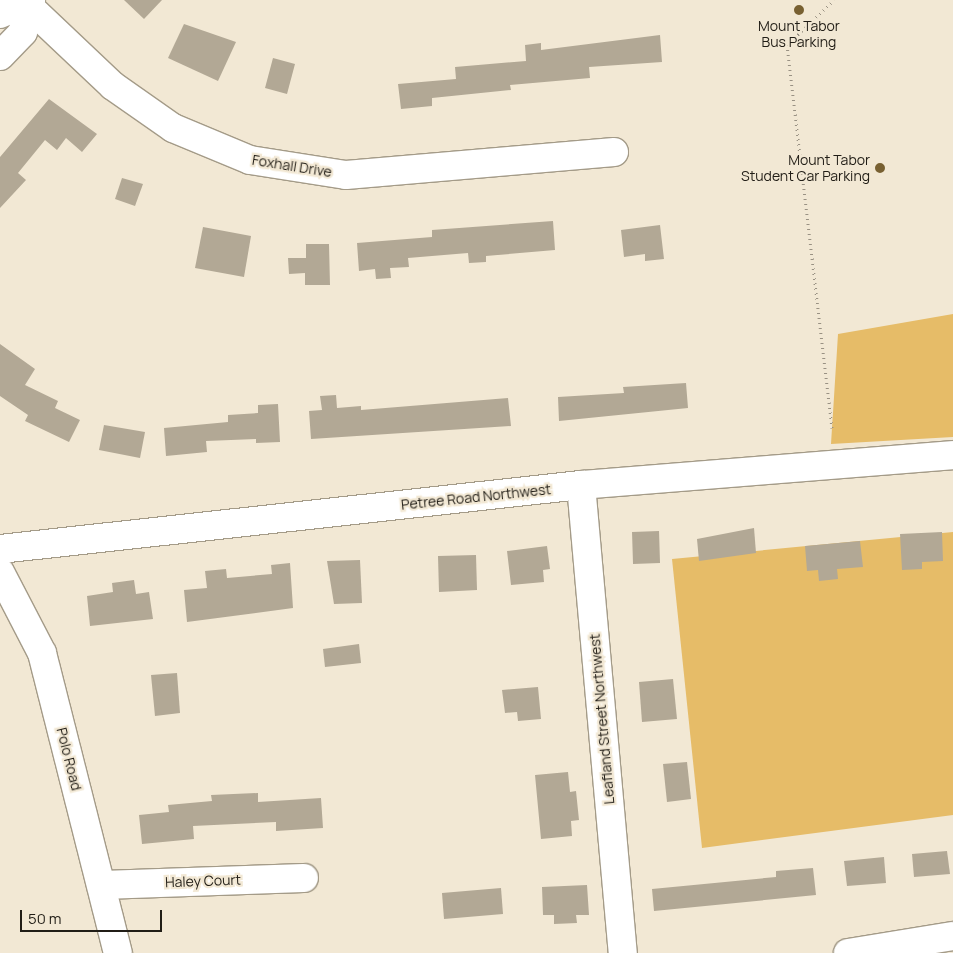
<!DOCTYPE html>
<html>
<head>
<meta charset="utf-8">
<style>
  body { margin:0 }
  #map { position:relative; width:953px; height:953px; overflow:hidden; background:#f2e8d4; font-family:Manrope,sans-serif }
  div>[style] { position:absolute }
  .green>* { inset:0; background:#e6bc68 }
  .building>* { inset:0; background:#b2a895 }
  .path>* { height:3px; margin-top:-1.5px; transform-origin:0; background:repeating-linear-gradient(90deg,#999183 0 1px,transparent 0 5px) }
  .roads { filter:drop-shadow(1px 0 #a49b88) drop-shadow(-1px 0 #a49b88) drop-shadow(0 1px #a49b88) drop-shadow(0 -1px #a49b88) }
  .minor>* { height:28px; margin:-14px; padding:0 14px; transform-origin:14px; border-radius:14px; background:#fff }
  .major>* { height:28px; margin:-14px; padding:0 14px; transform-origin:14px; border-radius:14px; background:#fff }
  .dots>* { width:14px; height:14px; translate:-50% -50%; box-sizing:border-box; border:2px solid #f2e8d4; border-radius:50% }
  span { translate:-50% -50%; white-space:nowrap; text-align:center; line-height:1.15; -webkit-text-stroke:4.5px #f2e8d4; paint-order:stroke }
  .poi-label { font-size:14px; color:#211d16 }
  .right { translate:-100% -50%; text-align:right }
  .street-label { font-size:14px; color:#211d16 }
  .scale { position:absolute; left:20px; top:910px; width:142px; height:22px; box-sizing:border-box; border:2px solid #211d16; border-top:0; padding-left:6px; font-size:15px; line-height:18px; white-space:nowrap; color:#211d16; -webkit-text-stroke:4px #f2e8d4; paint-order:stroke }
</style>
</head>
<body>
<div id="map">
  <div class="green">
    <i style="clip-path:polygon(953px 314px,953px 437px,831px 444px,838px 334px)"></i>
    <i style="clip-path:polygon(953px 532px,953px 815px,702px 848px,672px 559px)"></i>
  </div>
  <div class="building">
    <i style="clip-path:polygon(124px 0,162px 0,144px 19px)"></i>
    <i style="clip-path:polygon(184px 24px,236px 42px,218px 81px,168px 58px)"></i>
    <i style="clip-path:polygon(660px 35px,662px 62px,589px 67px,590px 78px,510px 85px,511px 90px,432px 98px,432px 106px,401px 109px,398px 84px,456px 79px,455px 67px,526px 61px,525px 45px,541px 43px,541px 50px)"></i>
    <i style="clip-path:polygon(273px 58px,295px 64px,287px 94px,265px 88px)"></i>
    <i style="clip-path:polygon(49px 99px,97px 134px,82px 152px,66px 138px,57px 150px,45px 140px,18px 173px,26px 180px,0 208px,0 157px)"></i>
    <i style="clip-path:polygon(122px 178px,143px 184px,135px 206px,115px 199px)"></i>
    <i style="clip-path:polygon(553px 221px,555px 250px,486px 256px,486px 262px,469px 263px,468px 253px,408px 258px,409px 267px,390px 268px,391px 278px,376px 279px,375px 269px,359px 271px,357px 243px,432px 237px,432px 230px)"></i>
    <i style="clip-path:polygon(660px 225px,664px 259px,645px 261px,645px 254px,624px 257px,621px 230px)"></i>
    <i style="clip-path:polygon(203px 227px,251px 236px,244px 277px,195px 268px)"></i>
    <i style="clip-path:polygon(306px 244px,329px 244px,330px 285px,305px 285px,305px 273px,289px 274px,288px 258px,306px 258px)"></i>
    <i style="clip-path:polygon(0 344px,35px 369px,25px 385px,58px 401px,55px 408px,80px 420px,69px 442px,25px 421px,28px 415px,0 396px)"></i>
    <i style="clip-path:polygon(686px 383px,688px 408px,559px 421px,558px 397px,624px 393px,623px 387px)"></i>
    <i style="clip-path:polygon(336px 395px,337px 408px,361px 406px,361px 410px,508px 398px,511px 426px,311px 439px,309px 411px,322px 410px,320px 396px)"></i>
    <i style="clip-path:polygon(278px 404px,280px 442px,256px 443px,256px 439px,206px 441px,207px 452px,166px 456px,164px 428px,228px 422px,228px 415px,258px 413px,258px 405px)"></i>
    <i style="clip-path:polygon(104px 425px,145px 432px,140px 458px,99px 450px)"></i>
    <i style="clip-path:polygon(754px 528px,756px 553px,699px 561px,697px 539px)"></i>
    <i style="clip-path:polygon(659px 531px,660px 563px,633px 564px,632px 532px)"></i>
    <i style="clip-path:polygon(942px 532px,943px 561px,922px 562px,922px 569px,902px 570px,900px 534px)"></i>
    <i style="clip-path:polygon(860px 541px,863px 567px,837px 569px,838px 579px,819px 581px,818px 570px,807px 571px,805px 546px)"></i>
    <i style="clip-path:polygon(547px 546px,550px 569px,543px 570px,544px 582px,511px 585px,507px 551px)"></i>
    <i style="clip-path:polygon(476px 555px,477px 590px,439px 592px,438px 556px)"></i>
    <i style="clip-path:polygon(360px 560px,362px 603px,334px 604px,327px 561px)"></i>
    <i style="clip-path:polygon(290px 563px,293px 608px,187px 622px,184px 590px,207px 588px,205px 571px,226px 569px,227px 578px,272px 574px,271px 565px)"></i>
    <i style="clip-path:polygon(134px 580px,136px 594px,149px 592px,153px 619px,90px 626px,87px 596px,113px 592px,112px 583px)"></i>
    <i style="clip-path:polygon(359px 644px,361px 663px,325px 667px,323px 649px)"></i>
    <i style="clip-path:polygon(177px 673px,180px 713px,155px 716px,151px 675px)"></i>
    <i style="clip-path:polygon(673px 679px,677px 719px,642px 722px,639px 682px)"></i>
    <i style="clip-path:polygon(538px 687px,541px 719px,518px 721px,517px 712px,505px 713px,502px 690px)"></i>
    <i style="clip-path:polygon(687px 762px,691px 799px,667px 802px,663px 764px)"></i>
    <i style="clip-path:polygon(568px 772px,570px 792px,576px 791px,579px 820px,571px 821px,572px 836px,541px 839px,535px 775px)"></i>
    <i style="clip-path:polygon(258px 793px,258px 802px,321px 798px,323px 828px,276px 831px,276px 822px,193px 826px,194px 839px,142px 844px,139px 815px,169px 812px,168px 805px,212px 801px,211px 795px)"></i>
    <i style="clip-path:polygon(947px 851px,950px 874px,914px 877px,912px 854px)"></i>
    <i style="clip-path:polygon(884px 857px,886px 883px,847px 886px,844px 861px)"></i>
    <i style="clip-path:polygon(813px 868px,816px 895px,654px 911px,652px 889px,776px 877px,776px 871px)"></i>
    <i style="clip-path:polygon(587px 885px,589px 915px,576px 915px,577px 923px,554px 924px,554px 915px,543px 915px,542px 887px)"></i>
    <i style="clip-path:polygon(501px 888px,503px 914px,444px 919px,442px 893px)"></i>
  </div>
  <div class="path">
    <i style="left:832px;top:428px;width:386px;rotate:-96.7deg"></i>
    <i style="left:787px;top:45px;width:65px;rotate:-43.8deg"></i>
  </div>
  <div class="roads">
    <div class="minor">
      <i style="left:22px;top:0;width:125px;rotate:43.4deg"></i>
      <i style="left:113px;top:86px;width:73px;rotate:35deg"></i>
      <i style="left:173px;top:128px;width:83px;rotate:22.6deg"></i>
      <i style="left:250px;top:160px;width:97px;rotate:8.9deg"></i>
      <i style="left:346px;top:175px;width:269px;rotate:-4.9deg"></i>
      <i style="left:0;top:14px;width:34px;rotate:-24deg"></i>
      <i style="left:0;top:56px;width:33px;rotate:-46deg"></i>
      <i style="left:23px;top:32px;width:27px;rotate:-82deg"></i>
      <i style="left:581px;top:485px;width:470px;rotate:84.9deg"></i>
      <i style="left:0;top:549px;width:585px;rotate:-6.29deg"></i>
      <i style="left:581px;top:485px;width:373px;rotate:-4.6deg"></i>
      <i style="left:102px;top:885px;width:202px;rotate:-2deg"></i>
      <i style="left:848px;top:953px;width:106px;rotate:-9.2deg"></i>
    </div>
    <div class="major">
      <i style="left:0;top:572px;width:91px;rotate:62.6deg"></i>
      <i style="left:42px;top:653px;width:309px;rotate:75.8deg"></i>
    </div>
  </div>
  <div class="dots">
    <i style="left:799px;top:10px;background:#786031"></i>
    <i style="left:880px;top:168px;background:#786031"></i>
  </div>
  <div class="poi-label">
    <span style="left:799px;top:34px">Mount Tabor<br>Bus Parking</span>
    <span class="right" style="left:870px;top:168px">Mount Tabor<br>Student Car Parking</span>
  </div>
  <div class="street-label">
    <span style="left:292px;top:166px;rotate:9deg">Foxhall Drive</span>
    <span style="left:476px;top:497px;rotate:-6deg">Petree Road Northwest</span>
    <span style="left:602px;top:719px;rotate:-95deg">Leafland Street Northwest</span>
    <span style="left:69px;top:759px;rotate:76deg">Polo Road</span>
    <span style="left:203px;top:881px;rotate:-2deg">Haley Court</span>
  </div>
  <div class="scale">50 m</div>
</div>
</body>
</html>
